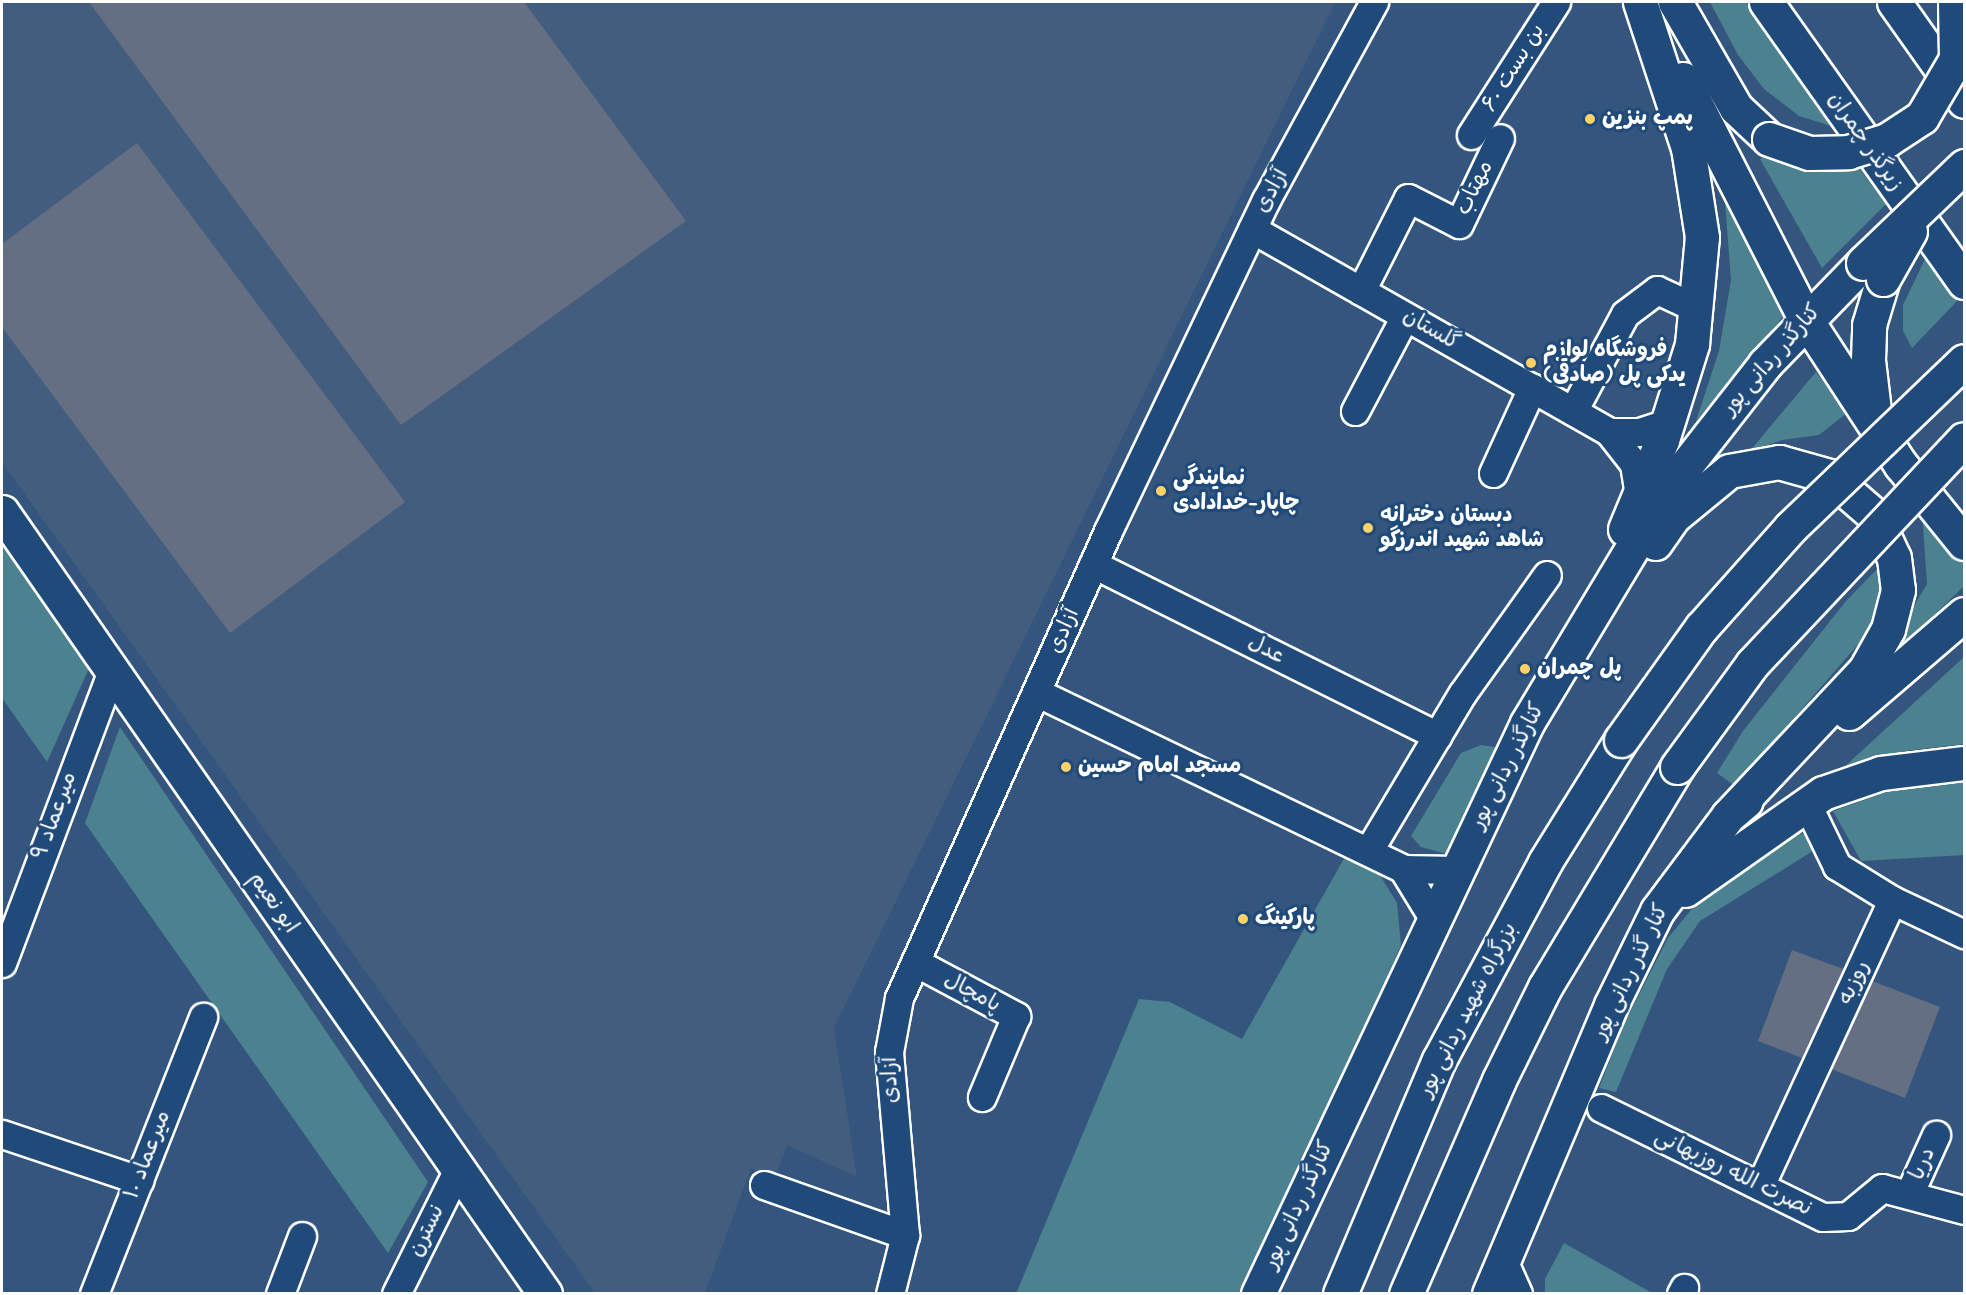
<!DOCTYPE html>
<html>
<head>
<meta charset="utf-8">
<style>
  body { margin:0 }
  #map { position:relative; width:1966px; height:1295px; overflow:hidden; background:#34557d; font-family:Mynerve,"Playpen Sans Arabic",sans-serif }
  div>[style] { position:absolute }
  .built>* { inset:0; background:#435d7f }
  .green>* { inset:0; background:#4c8290 }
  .building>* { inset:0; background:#656f84 }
  .roads { filter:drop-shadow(2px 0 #fff) drop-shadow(-2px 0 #fff) drop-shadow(0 2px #fff) drop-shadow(0 -2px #fff) }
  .minor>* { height:27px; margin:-13.5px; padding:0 13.5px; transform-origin:13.5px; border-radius:13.5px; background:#1f4a7a }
  .secondary>* { height:33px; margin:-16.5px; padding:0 16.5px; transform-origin:16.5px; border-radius:16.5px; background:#1f4a7a }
  .primary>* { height:33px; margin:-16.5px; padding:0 16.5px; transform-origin:16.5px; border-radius:16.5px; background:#1f4a7a }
  .trunk>* { height:33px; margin:-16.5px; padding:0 16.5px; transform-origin:16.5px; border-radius:16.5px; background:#1f4a7a }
  .bridges { filter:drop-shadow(2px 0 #fff) drop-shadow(-2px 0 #fff) drop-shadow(0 2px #fff) drop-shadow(0 -2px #fff) }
  .primary-bridge>* { height:33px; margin:-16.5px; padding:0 16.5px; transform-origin:16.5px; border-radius:16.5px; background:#1f4a7a }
  .trunk-bridge>* { height:33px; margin:-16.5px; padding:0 16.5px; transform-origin:16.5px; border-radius:16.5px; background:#1f4a7a }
  .dots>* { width:16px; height:16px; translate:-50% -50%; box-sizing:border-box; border:3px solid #1f4a7a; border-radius:50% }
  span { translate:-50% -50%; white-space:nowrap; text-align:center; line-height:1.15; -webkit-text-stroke:6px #1f4a7a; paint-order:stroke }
  .street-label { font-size:22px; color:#fff }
  .poi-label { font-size:22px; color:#fff; font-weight:700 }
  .left { translate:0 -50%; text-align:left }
  .frame { position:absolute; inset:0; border:3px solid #fff; pointer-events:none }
</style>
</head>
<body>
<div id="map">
  <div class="built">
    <i style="clip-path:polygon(2px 2px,1335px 2px,834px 1028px,857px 1177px,787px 1145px,775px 1177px,751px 1168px,705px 1293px,595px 1293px,2px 462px)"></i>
  </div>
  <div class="green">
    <i style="clip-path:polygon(1710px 2px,1746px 2px,1841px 129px,1799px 116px,1764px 89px,1738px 55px)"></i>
    <i style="clip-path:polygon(1773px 151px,1823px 171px,1859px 168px,1886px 204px,1822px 268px,1760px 159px)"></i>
    <i style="clip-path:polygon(1724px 189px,1787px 312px,1696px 421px,1719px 351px,1731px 280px)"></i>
    <i style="clip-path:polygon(1926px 257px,1958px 300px,1912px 348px,1903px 331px,1903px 305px)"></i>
    <i style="clip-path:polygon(1816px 372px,1847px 413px,1819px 435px,1782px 440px,1749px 452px)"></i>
    <i style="clip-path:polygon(1922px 512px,1964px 561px,1964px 586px,1872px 676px,1927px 584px)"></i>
    <i style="clip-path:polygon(2px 536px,90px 666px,47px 762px,2px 698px)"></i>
    <i style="clip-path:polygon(1883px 563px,1883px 594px,1874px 626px,1735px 786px,1717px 773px,1743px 731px,1846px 601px)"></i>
    <i style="clip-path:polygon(1964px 657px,1964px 744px,1905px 751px,1842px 769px)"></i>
    <i style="clip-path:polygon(120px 727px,428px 1182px,388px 1253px,85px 823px)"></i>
    <i style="clip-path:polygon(1481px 745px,1500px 748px,1451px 855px,1421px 847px,1411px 836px,1461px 753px)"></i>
    <i style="clip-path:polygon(1964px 780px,1964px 855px,1861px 861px,1833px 811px,1905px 786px)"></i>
    <i style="clip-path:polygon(1790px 830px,1809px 836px,1813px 851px,1700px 921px,1667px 969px,1616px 1092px,1599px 1088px,1624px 1024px,1668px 938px,1700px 899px)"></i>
    <i style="clip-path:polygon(1346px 855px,1378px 872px,1397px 903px,1401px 945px,1247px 1293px,1016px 1294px,1139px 999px,1170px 1002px,1242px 1039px)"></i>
    <i style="clip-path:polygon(1564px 1243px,1652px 1293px,1545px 1293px,1545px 1279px)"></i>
  </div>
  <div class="building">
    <i style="clip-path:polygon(89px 2px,524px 2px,686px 221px,401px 425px)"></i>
    <i style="clip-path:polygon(137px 143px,405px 502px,230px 633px,2px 327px,2px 244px)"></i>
    <i style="clip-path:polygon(1792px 950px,1843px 969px,1802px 1058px,1758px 1041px)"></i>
    <i style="clip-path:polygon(1872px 981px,1940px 1007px,1905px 1098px,1831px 1069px)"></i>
  </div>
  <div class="roads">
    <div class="minor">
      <i style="left:1471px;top:135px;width:158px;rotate:-57.4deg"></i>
      <i style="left:1252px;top:229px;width:411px;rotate:29.6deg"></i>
      <i style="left:1609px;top:432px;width:41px;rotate:52deg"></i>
      <i style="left:1634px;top:464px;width:30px;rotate:81deg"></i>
      <i style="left:1361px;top:291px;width:104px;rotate:-63.2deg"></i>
      <i style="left:1408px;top:198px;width:57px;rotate:27deg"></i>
      <i style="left:1459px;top:224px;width:95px;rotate:-64.5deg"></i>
      <i style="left:1355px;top:411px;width:107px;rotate:-62.2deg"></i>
      <i style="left:1573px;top:411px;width:110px;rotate:-61.8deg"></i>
      <i style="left:1625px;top:314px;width:40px;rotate:-37deg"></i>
      <i style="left:1657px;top:290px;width:43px;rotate:24.8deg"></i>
      <i style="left:1609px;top:432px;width:30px"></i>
      <i style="left:1639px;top:432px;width:29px;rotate:-18deg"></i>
      <i style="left:1493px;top:473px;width:94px;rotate:-65.4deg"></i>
      <i style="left:1093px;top:564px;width:385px;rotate:26.5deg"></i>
      <i style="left:1036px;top:692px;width:407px;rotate:25.7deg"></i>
      <i style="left:1403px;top:869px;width:53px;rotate:1.1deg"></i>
      <i style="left:1369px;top:850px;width:182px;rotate:-59.2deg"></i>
      <i style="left:1462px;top:694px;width:146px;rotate:-54.5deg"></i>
      <i style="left:1403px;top:869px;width:57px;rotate:58.5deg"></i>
      <i style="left:1892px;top:900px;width:80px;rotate:25.3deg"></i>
      <i style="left:915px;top:962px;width:115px;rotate:28.1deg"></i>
      <i style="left:1016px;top:1016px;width:88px;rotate:112.8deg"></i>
      <i style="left:2px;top:963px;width:313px;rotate:-69.4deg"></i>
      <i style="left:1601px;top:1108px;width:247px;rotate:26.2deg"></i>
      <i style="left:1823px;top:1217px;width:25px;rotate:-2deg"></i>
      <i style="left:1848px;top:1216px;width:44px;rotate:-39.5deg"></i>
      <i style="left:1882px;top:1188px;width:85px;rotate:15deg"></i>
      <i style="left:2px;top:1134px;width:145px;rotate:18.6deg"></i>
      <i style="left:764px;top:1185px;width:150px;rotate:19.5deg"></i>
      <i style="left:1760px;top:1186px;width:315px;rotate:-65.2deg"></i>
      <i style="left:1892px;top:900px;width:65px;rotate:-148.3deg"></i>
      <i style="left:1837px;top:866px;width:69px;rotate:-115.8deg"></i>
      <i style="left:1910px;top:1192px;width:63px;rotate:-65.5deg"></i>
      <i style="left:1503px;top:1260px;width:37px;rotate:66deg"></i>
      <i style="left:94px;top:1294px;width:298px;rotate:-68.5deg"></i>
      <i style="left:280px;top:1294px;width:62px;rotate:-69.2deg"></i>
      <i style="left:396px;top:1294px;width:140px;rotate:-63.6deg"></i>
      <i style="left:890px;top:1294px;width:61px;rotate:-75.7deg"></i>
      <i style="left:905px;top:1235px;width:184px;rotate:-95deg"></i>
      <i style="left:889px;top:1052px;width:55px;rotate:-79.5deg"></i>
      <i style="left:899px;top:998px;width:512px;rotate:-65.89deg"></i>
      <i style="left:1108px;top:531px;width:367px;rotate:-64.5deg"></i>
      <i style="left:1266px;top:200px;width:226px;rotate:-61.4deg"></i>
      <i style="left:1681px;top:1294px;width:7px;rotate:-63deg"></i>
    </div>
    <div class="secondary">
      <i style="left:2px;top:512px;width:952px;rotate:55.22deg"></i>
    </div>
    <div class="primary">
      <i style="left:1675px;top:2px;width:122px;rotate:60.1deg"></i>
      <i style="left:1736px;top:108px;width:45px;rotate:43.2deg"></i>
      <i style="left:1766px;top:2px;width:343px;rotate:54.7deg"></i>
      <i style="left:1894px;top:2px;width:121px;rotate:54.7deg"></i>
      <i style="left:1683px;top:79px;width:268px;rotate:63deg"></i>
      <i style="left:1805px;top:318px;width:176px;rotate:56.9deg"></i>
      <i style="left:1901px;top:465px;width:100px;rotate:51.1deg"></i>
      <i style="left:1875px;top:419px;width:59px;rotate:-96.8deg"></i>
      <i style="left:1868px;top:360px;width:35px;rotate:-88deg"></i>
      <i style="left:1869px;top:325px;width:48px;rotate:-73.1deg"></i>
      <i style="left:1625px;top:529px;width:96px;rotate:-67.4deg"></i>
      <i style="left:1662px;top:440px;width:101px;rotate:-72.6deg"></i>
      <i style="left:1692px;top:344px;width:107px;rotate:-84.7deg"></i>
      <i style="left:1702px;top:237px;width:90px;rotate:-98.9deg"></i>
      <i style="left:1688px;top:148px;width:154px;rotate:-108.2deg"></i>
      <i style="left:1655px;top:543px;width:32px;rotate:-55deg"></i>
      <i style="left:1673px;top:517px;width:72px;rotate:-39.4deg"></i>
      <i style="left:1729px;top:471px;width:51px;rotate:-10.2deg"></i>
      <i style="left:1779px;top:462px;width:52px;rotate:15.6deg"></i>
      <i style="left:1829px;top:476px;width:60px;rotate:40.9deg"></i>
      <i style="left:1874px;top:515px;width:47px;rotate:65.1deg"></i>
      <i style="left:1894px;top:558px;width:32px;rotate:83deg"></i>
      <i style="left:1898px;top:590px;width:40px;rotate:104.4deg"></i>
      <i style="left:1888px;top:629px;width:47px;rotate:119.3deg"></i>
      <i style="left:1865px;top:670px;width:200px;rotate:133.2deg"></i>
      <i style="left:1849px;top:713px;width:152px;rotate:-40.7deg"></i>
      <i style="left:1685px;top:890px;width:169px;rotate:-35.1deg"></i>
      <i style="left:1823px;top:793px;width:61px;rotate:-19deg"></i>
      <i style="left:1881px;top:773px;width:84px;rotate:-6.9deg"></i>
      <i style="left:1258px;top:1294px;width:631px;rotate:-64.77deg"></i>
      <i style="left:1527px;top:723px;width:275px;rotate:-59deg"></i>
      <i style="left:1669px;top:487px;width:156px;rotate:-52deg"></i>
      <i style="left:1765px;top:364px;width:141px;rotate:-45.9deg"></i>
      <i style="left:1489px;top:1294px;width:314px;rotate:-67.1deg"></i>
      <i style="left:1611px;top:1005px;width:105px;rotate:-63.9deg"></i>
      <i style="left:1657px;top:911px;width:119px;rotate:-53.2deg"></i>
      <i style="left:1728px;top:816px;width:23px;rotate:-40deg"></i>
    </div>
    <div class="trunk">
      <i style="left:1340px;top:1294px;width:254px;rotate:-67.1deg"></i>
      <i style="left:1439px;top:1060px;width:225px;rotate:-61.8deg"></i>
      <i style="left:1545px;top:862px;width:144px;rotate:-58.1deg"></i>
      <i style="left:1406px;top:1294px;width:233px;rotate:-66.5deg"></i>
      <i style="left:1499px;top:1080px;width:104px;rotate:-63.7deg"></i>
      <i style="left:1545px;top:987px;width:257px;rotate:-59deg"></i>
    </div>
  </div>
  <div class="bridges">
    <div class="primary-bridge">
      <i style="left:1769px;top:139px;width:42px;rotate:19.3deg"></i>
      <i style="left:1809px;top:153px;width:39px;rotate:-1deg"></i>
      <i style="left:1848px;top:152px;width:41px;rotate:-17.1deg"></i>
      <i style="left:1887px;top:140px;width:42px;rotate:-33.3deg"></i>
      <i style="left:1922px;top:117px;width:67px;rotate:-59.6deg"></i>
      <i style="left:1956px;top:59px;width:57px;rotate:-91deg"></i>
      <i style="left:1863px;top:263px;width:140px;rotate:-43.8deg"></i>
      <i style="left:1883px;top:279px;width:55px;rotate:-60.6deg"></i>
    </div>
    <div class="trunk-bridge">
      <i style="left:1621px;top:740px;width:138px;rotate:-54.5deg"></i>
      <i style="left:1701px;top:628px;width:134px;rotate:-48.3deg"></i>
      <i style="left:1790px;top:528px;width:241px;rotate:-43.8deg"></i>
      <i style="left:1677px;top:767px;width:127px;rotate:-53.9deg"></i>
      <i style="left:1752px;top:664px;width:309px;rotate:-46.7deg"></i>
    </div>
  </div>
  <div class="dots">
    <i style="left:1590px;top:119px;background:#ffd166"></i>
    <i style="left:1531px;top:363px;background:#ffd166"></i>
    <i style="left:1161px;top:491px;background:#ffd166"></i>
    <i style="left:1368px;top:528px;background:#ffd166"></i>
    <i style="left:1525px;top:669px;background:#ffd166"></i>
    <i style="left:1066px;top:767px;background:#ffd166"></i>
    <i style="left:1243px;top:919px;background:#ffd166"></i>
  </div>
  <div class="street-label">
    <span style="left:1514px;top:68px;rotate:-58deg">بن بست ۶۰</span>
    <span style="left:1865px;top:142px;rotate:55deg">زیرگذر چمران</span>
    <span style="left:1475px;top:188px;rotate:-64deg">مهتاب</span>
    <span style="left:1272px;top:191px;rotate:-62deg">آزادی</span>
    <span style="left:1431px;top:330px;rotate:30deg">گلستان</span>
    <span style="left:1772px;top:360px;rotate:-49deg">کنارگذر ردانی پور</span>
    <span style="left:1064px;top:631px;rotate:-66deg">آزادی</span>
    <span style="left:1266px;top:650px;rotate:27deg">عدل</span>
    <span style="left:1508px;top:766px;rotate:-63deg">کنارگذر ردانی پور</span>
    <span style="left:55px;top:816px;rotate:-70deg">میرعماد ۹</span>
    <span style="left:273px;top:903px;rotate:55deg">ابو نعیم</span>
    <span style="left:1631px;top:972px;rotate:-64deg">کنار گذر ردانی پور</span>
    <span style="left:1854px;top:983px;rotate:-65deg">روزبه</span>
    <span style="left:972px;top:993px;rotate:28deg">پامچال</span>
    <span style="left:1468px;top:1010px;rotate:-63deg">بزرگراه شهید ردانی پور</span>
    <span style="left:891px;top:1080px;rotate:-92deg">آزادی</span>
    <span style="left:148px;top:1155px;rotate:-69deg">میرعماد ۱۰</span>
    <span style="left:1923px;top:1164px;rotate:-66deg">دریا</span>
    <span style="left:1733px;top:1173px;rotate:26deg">نصرت الله روزبهانی</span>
    <span style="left:1299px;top:1205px;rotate:-65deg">کنارگذر ردانی پور</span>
    <span style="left:427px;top:1231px;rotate:-64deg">نسترن</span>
  </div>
  <div class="poi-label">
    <span class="left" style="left:1602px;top:119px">پمپ بنزین</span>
    <span class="left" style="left:1543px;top:363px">فروشگاه لوازم<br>یدکی پل (صادقی)</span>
    <span class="left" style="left:1173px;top:491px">نمایندگی<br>چاپار-خدادادی</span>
    <span class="left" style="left:1380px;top:528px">دبستان دخترانه<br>شاهد شهید اندرزگو</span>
    <span class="left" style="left:1537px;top:669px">پل چمران</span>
    <span class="left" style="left:1078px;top:767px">مسجد امام حسین</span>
    <span class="left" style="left:1255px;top:919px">پارکینگ</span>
  </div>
  <div class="frame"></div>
</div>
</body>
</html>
